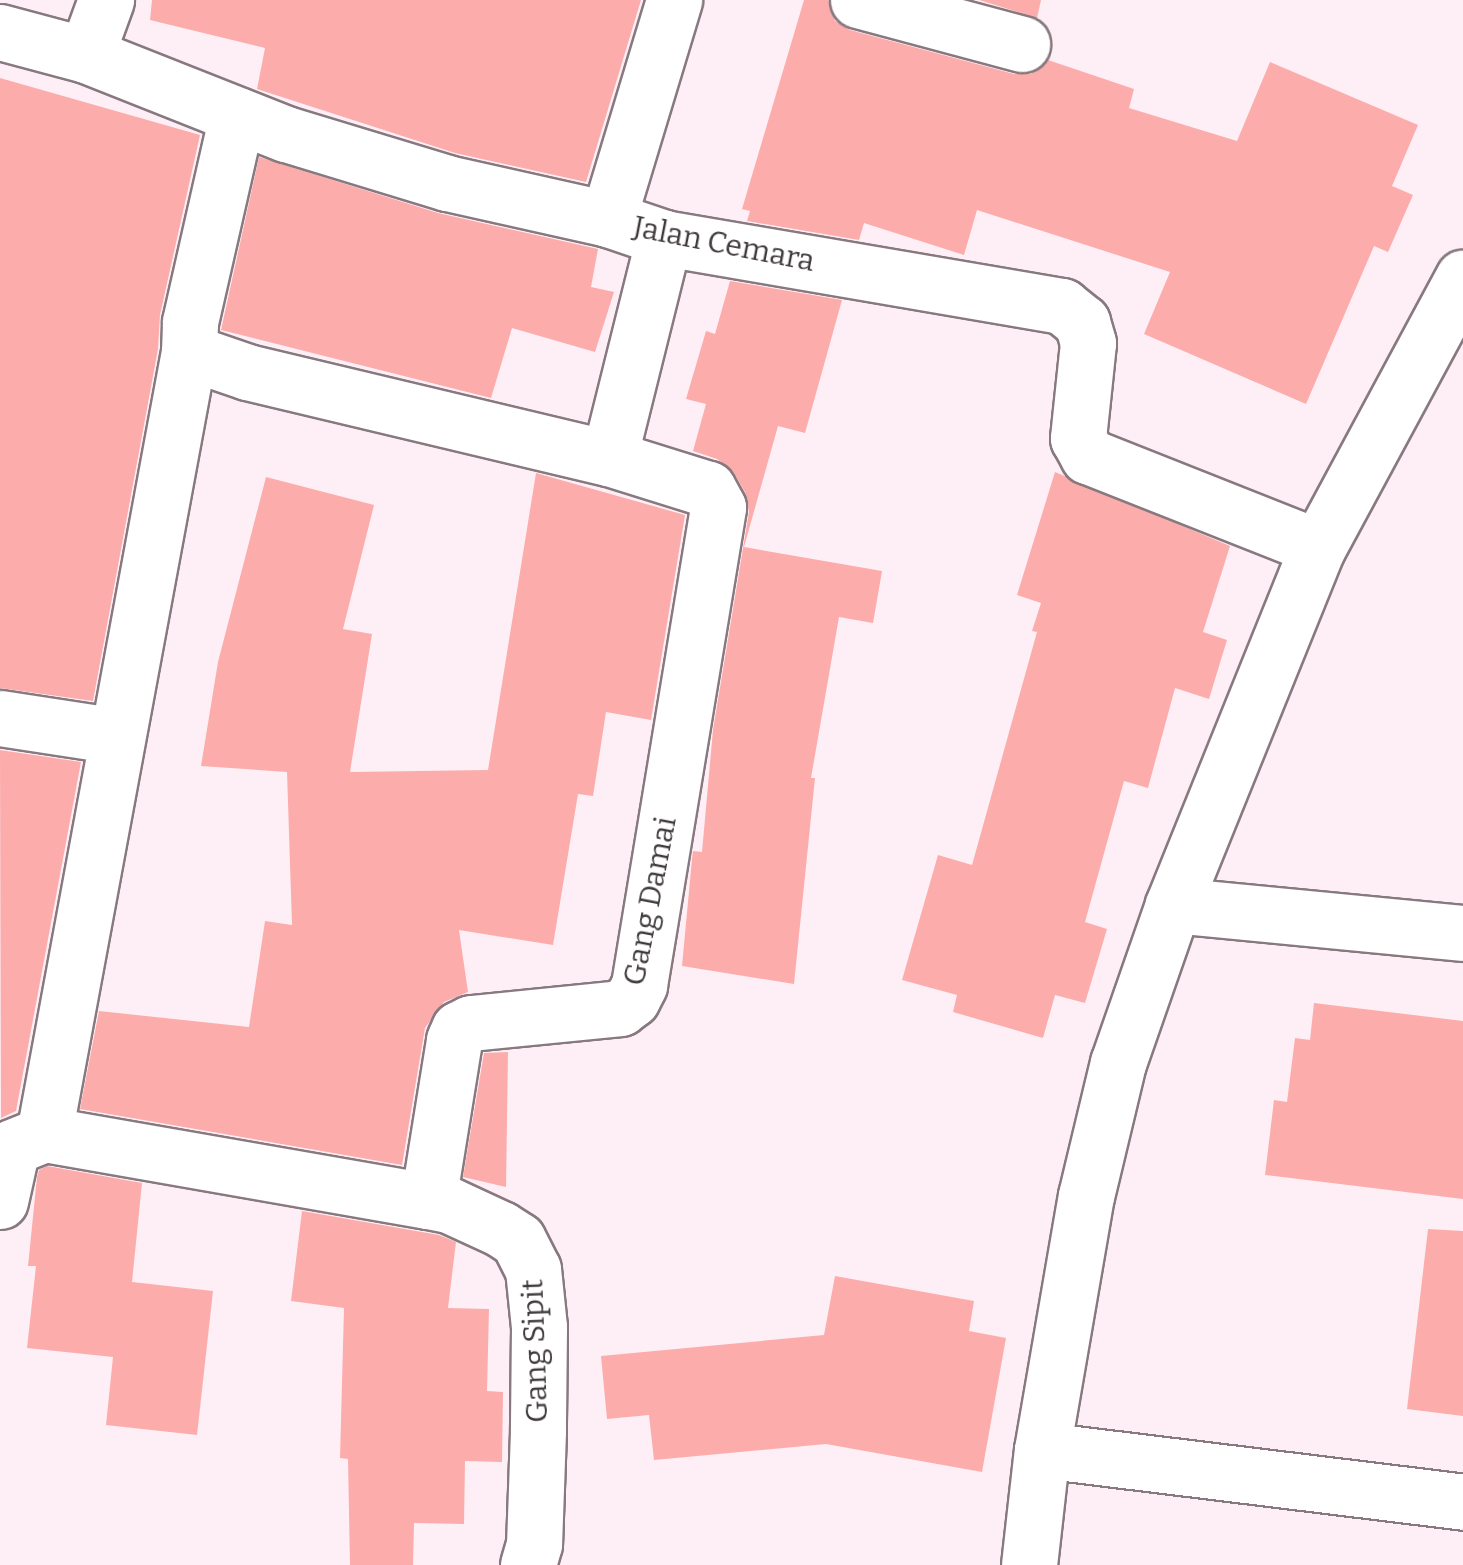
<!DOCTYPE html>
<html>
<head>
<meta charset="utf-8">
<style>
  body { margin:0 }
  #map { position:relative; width:1463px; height:1565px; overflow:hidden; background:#feeff6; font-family:Bitter,serif }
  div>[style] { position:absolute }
  .building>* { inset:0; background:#fcadab }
  .roads { filter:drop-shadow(2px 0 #87797f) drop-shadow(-2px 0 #87797f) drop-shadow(0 2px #87797f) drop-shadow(0 -2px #87797f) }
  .minor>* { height:55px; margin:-27.5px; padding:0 27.5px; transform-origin:27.5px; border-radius:27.5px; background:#fff }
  span { translate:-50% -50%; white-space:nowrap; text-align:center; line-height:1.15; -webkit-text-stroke:8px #fff; paint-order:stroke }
  .street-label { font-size:30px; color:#403a3d }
</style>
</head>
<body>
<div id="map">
  <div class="building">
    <i style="clip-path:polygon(152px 0,641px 0,586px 182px,455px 153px,257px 89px,265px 48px,150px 20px)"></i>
    <i style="clip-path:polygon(804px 0,828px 0,835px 21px,850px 30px,1014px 74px,1031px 74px,1048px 60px,1134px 89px,1129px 108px,1237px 141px,1270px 62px,1418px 125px,1392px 186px,1413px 195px,1388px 252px,1374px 246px,1306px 404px,1144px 334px,1170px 272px,977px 210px,964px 255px,864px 223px,859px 240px,747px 221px,750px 211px,742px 209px)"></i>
    <i style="clip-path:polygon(979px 0,1041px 0,1037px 18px)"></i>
    <i style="clip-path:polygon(0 78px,200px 135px,160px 315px,158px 349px,93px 701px,0 688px)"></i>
    <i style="clip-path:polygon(259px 157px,438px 213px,598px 249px,591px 287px,614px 292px,595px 352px,512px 328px,491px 398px,221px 330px)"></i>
    <i style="clip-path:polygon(730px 281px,842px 300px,805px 433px,778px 426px,744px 547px,882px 571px,873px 623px,839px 617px,811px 778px,815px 778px,794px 984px,682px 966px,692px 859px,693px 851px,702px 852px,713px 730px,749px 512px,745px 492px,734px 473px,717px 459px,693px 451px,706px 404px,686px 399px,706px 331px,715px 334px)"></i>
    <i style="clip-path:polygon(1055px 472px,1230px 546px,1203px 632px,1227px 640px,1209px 699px,1175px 688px,1148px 788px,1124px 781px,1085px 922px,1107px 929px,1085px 1003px,1055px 995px,1043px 1038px,953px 1012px,957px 995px,902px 980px,938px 855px,972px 865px,1037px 632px,1032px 631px,1041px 603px,1017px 595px)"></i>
    <i style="clip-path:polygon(536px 473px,685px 515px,651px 720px,606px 712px,593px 796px,578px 794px,553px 945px,459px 930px,468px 992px,444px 1002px,425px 1028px,402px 1165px,80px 1109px,99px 1011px,249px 1027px,265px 921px,292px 925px,287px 772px,201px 766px,218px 662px,266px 477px,374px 505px,343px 629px,372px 634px,350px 772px,488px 770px)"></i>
    <i style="clip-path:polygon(0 750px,81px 762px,16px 1111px,1px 1118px)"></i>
    <i style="clip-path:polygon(1314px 1003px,1463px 1021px,1463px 1199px,1265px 1175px,1274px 1100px,1287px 1102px,1295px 1038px,1310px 1040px)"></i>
    <i style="clip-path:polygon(508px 1052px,506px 1187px,463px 1177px,484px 1053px)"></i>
    <i style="clip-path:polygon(47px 1166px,142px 1183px,132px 1282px,213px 1291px,197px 1435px,106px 1425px,113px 1357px,27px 1348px,36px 1266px,28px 1266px,37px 1177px,39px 1170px)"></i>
    <i style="clip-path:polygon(302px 1211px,439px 1235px,456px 1242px,448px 1308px,489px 1309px,487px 1391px,503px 1392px,502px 1462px,465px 1461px,464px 1524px,414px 1523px,413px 1565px,350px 1565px,348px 1459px,340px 1458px,344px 1308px,291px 1301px)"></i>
    <i style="clip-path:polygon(1428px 1229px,1463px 1231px,1463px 1416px,1407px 1409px)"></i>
    <i style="clip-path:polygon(835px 1276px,974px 1301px,969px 1331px,1006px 1338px,982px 1472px,826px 1444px,654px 1460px,649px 1415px,607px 1419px,601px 1356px,824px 1335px)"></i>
  </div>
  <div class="roads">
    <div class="minor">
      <i style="left:858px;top:0;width:170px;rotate:15deg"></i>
      <i style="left:0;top:32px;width:89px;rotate:15deg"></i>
      <i style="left:86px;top:55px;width:215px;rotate:21.6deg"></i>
      <i style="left:286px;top:134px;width:168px;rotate:16.9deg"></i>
      <i style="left:447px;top:183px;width:165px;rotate:12.6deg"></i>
      <i style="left:608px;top:219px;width:59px;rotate:18.7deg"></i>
      <i style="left:664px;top:238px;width:404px;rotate:9.7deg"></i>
      <i style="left:1062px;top:306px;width:26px;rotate:39deg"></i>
      <i style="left:1082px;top:322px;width:22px;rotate:74deg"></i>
      <i style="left:1088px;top:343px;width:96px;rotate:96deg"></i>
      <i style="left:1078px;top:438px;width:21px;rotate:61deg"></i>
      <i style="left:1088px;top:456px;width:247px;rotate:21.6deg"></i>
      <i style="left:86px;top:55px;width:59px;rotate:-70deg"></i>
      <i style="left:608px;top:219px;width:229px;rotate:-73.2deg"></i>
      <i style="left:189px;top:352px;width:61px;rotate:19deg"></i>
      <i style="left:247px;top:372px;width:372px;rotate:13.4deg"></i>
      <i style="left:0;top:718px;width:118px;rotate:8.7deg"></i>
      <i style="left:1173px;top:905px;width:291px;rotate:5.5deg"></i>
      <i style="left:44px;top:1134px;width:795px;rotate:-79.5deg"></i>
      <i style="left:189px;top:352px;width:30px;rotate:-88deg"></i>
      <i style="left:190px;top:322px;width:212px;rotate:-77.2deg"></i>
      <i style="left:0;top:1201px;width:55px;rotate:-77.5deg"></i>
      <i style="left:12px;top:1147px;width:35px;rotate:-22deg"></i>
      <i style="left:44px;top:1134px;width:390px;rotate:9.9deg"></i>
      <i style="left:428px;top:1201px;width:163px;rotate:-80.8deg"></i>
      <i style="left:454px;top:1040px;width:12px;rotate:-66deg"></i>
      <i style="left:459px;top:1029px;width:13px;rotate:-27deg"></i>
      <i style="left:471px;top:1023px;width:150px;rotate:-5.7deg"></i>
      <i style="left:620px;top:1008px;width:15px;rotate:-37deg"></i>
      <i style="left:632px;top:999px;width:16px;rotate:-63deg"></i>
      <i style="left:639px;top:985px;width:484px;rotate:-80.6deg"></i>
      <i style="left:718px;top:507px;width:21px;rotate:-119deg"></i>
      <i style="left:708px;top:489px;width:104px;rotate:-162.6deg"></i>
      <i style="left:609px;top:458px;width:227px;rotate:-76deg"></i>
      <i style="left:428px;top:1201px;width:21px;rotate:11deg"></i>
      <i style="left:449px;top:1205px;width:57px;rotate:24.8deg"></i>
      <i style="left:501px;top:1229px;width:20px;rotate:33deg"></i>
      <i style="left:518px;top:1240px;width:33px;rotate:63deg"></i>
      <i style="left:533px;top:1269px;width:58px;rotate:84.1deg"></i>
      <i style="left:539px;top:1327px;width:104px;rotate:90.6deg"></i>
      <i style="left:538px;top:1431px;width:113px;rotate:92deg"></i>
      <i style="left:534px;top:1544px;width:22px;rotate:106deg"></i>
      <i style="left:1042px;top:1450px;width:424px;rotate:7deg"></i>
      <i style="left:1029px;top:1565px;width:116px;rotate:-83.6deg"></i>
      <i style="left:1042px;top:1450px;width:258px;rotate:-80.2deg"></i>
      <i style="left:1086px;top:1196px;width:137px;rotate:-76.5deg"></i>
      <i style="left:1118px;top:1063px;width:167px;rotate:-70.8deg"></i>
      <i style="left:1173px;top:905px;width:386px;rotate:-68deg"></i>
      <i style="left:1318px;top:547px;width:306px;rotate:-61.7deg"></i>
    </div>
  </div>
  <div class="street-label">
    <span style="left:724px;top:244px;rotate:11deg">Jalan Cemara</span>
    <span style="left:650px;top:901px;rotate:-79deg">Gang Damai</span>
    <span style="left:535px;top:1351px;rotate:-92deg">Gang Sipit</span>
  </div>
</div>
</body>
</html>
